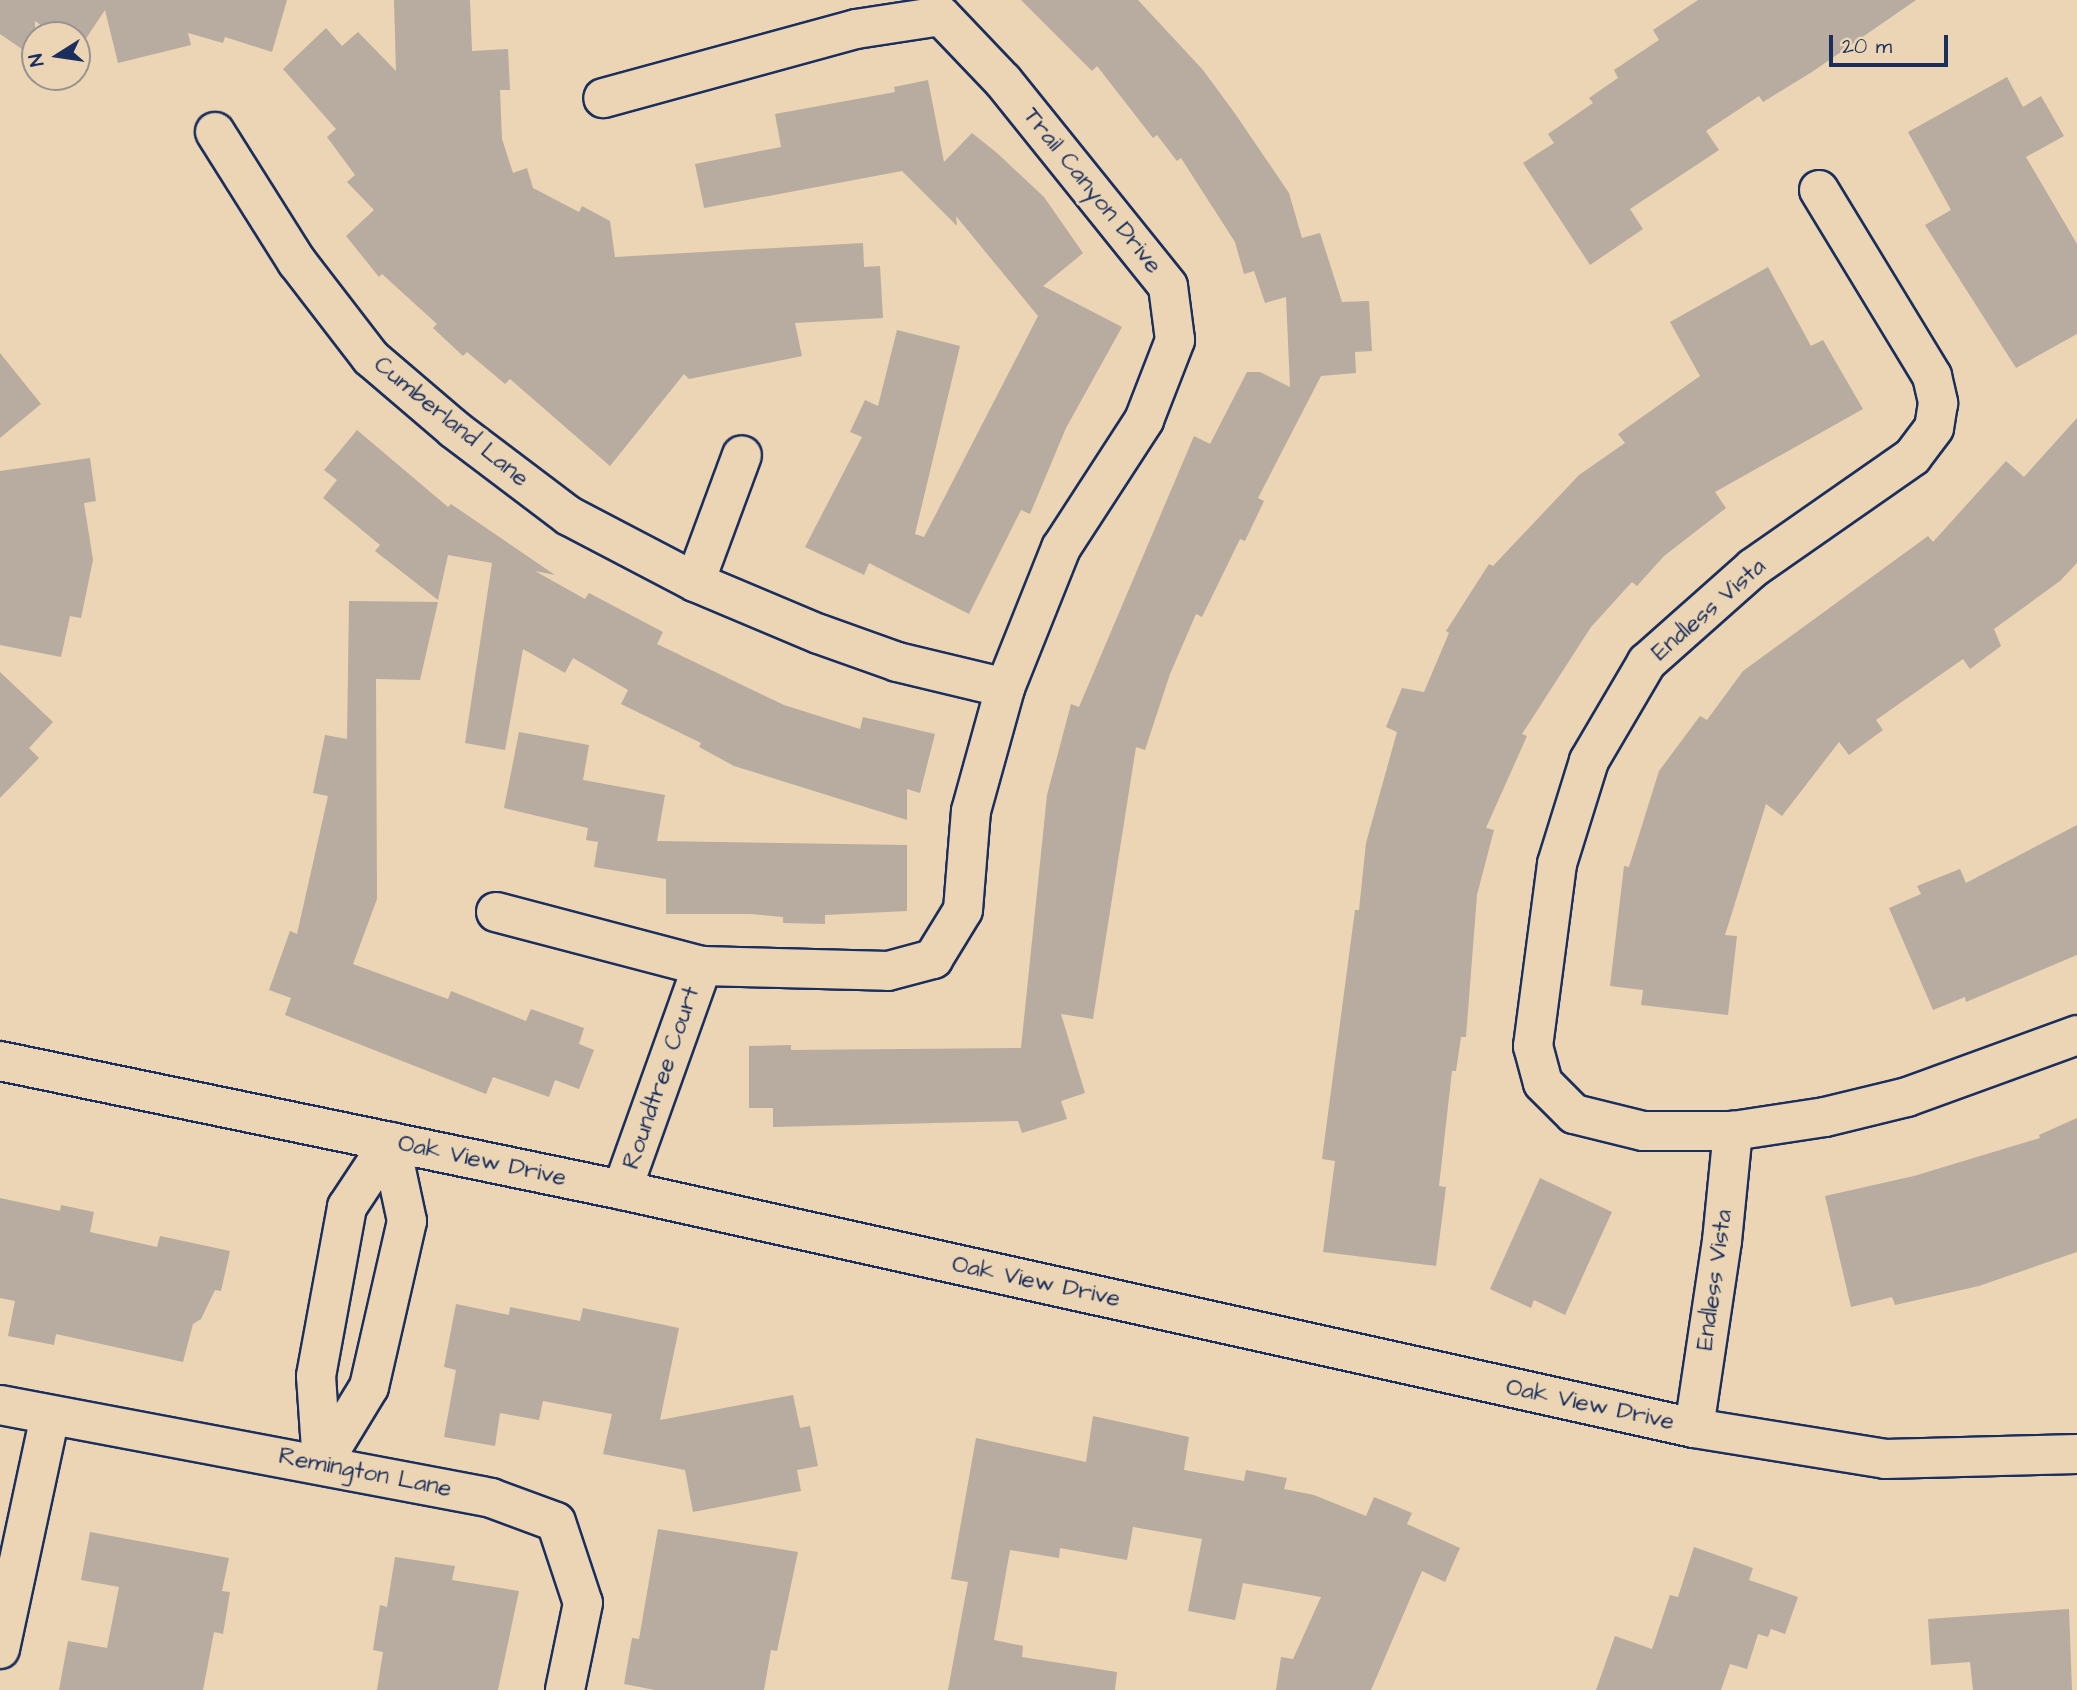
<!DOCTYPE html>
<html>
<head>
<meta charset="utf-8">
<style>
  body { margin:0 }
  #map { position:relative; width:2077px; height:1690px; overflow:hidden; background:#ebd5b4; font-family:"Architects Daughter",sans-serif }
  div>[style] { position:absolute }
  .building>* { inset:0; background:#b7ac9f }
  .roads { filter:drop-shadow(2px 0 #1b2f5e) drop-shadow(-2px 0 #1b2f5e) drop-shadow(0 2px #1b2f5e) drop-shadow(0 -2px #1b2f5e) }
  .street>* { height:38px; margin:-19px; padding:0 19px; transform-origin:19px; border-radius:19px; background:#ebd5b4 }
  .secondary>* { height:38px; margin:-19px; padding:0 19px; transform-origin:19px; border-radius:19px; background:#ebd5b4 }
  span { translate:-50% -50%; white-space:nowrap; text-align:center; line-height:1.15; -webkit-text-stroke:6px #ebd5b4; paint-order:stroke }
  .street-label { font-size:24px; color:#1b2f5e }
  .north { position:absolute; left:21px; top:21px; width:70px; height:70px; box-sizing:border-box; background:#ebd5b4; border:2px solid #989392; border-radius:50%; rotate:258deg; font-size:19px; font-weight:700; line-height:28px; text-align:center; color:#1b2f5e }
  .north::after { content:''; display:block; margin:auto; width:24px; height:32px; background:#1b2f5e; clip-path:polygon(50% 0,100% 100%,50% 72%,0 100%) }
  .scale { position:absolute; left:1829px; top:35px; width:119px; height:32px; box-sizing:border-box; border:4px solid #1b2f5e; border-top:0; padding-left:9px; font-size:21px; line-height:24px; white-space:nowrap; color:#1b2f5e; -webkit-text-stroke:5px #ebd5b4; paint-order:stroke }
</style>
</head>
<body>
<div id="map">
  <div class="building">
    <i style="clip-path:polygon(0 0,287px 0,272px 52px,225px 37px,223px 43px,188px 33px,191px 45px,118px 63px,105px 10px,77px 52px,77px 35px,54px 35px,35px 21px,35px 58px,0 34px)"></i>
    <i style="clip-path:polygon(394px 0,470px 0,472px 51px,508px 49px,510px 90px,500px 90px,502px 139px,513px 173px,527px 168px,533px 188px,579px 212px,582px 206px,610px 221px,615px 257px,863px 243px,864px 267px,880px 266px,883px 318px,795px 323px,802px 356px,689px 379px,684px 374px,610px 466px,510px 379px,505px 384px,467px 352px,463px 356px,433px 328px,437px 324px,382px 274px,379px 277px,346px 236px,374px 210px,347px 182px,355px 175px,327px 137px,336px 129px,283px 69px,326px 28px,342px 46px,358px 32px,396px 71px)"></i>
    <i style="clip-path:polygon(1021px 0,1138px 0,1203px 70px,1236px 115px,1289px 193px,1302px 238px,1320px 233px,1342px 302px,1369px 301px,1372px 351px,1355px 352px,1356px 373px,1321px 376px,1258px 498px,1264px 501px,1245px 541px,1240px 539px,1202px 617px,1196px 614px,1170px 674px,1145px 750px,1136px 747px,1093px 1019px,1061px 1014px,1085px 1093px,1061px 1101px,1067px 1119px,1022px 1133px,1018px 1121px,773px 1127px,773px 1108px,749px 1108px,749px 1046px,791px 1045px,791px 1050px,1021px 1048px,1047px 795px,1071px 704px,1079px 707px,1194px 436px,1210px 444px,1247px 372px,1260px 372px,1290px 387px,1286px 297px,1265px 303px,1254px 271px,1244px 274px,1235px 242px,1181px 158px,1177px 161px,1157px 135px,1153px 138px,1097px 66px,1092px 71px)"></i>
    <i style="clip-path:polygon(1698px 0,1916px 0,1812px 72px,1763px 102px,1759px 96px,1706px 131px,1719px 150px,1630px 209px,1643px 229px,1590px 265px,1523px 163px,1554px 143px,1548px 134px,1593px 103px,1589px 98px,1618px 78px,1614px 70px,1659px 40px,1653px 30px)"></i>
    <i style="clip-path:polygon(2007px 77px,2023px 107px,2041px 96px,2064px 136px,2026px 157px,2077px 244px,2077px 334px,2016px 368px,1925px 225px,1951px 210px,1908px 132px)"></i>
    <i style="clip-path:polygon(928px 80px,944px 162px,972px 133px,997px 153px,1044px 197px,1083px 253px,1043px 286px,1122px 327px,1066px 428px,1030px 514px,1021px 510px,969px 614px,869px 563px,864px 575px,805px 547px,862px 437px,850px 432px,865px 400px,878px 406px,897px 330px,960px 346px,915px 534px,924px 537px,1038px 316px,956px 216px,957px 226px,902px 171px,704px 208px,695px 164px,781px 147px,775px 114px,895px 92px,894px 87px)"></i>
    <i style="clip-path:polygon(1768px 267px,1811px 346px,1823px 340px,1863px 409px,1715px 492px,1726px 508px,1664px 556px,1637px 586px,1632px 582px,1591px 627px,1522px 734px,1527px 736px,1486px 828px,1494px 830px,1477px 895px,1466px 1037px,1461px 1037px,1456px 1071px,1452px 1071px,1439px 1186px,1446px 1187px,1436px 1266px,1323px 1252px,1335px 1161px,1322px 1159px,1355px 910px,1359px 910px,1366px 843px,1397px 732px,1386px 727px,1402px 688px,1424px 692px,1449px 633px,1446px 631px,1489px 564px,1493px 566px,1579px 475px,1625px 443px,1618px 434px,1700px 376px,1670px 322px)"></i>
    <i style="clip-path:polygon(0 353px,41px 404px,0 438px)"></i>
    <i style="clip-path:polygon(2077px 418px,2077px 563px,2060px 581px,1994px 629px,2001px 646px,1970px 669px,1963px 659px,1876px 720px,1883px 730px,1849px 755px,1839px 742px,1782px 816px,1766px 804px,1725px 935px,1737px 936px,1728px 1015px,1641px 1005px,1643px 990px,1610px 986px,1624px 866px,1629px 867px,1659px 771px,1700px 716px,1707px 720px,1743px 671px,1928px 536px,1933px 542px,2006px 461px,2024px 477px)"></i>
    <i style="clip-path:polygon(357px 430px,448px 507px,451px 504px,555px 575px,535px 571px,585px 599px,589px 593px,663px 632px,657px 644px,784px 705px,860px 729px,863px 717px,935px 734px,920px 793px,907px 789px,907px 820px,734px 766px,699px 747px,701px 743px,621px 704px,628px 690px,573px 658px,565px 673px,523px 649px,505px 750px,465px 743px,492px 563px,448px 555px,438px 600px,375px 551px,380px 545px,323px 498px,337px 480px,324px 470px)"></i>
    <i style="clip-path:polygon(90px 458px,96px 501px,84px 503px,93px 560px,81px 618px,70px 616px,61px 657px,0 645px,0 471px)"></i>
    <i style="clip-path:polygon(349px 601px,438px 602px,420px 680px,376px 679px,377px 899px,353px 964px,448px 999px,451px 991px,526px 1021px,531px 1009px,584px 1028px,579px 1044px,594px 1050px,579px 1089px,555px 1080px,549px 1097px,493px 1077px,486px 1094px,285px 1015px,291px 998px,269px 990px,290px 931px,297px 934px,328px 796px,313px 793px,325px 735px,347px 739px)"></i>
    <i style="clip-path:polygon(0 672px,53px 722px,29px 748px,39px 758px,0 798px)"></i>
    <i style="clip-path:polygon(519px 732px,589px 745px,583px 780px,665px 795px,657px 841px,907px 845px,907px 911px,825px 915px,825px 924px,783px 923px,783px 917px,751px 914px,666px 914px,666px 879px,594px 867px,598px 842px,586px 840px,588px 828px,504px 808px)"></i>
    <i style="clip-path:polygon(2077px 825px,2077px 955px,1966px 1002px,1965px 997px,1933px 1010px,1889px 908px,1921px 894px,1917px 886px,1960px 869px,1966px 883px)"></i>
    <i style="clip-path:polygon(2077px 1118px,2077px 1252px,1979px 1286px,1895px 1305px,1892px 1297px,1851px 1307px,1825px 1196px,1914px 1176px,2040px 1138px,2039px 1135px)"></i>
    <i style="clip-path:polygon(1540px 1178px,1612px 1212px,1565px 1315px,1534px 1300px,1531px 1308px,1490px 1289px)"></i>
    <i style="clip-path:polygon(0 1198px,60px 1211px,61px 1205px,94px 1212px,90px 1232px,157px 1247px,160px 1236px,230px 1251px,221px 1291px,215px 1290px,201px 1319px,193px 1324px,183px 1362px,56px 1334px,54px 1345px,8px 1336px,15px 1301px,0 1298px)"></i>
    <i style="clip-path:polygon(456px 1304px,509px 1315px,510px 1307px,580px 1321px,583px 1308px,679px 1328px,660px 1420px,793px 1395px,800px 1428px,810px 1426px,818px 1466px,797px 1470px,801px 1491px,693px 1512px,685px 1470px,603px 1454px,612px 1414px,543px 1401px,539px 1420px,500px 1413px,495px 1446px,444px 1437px,456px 1370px,444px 1367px)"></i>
    <i style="clip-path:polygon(1093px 1416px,1189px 1437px,1184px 1470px,1244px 1481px,1246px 1470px,1287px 1478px,1284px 1489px,1314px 1495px,1366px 1516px,1374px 1497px,1412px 1513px,1407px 1524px,1460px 1548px,1445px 1582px,1422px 1571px,1371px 1690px,1276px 1690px,1281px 1657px,1293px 1659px,1321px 1597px,1243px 1583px,1235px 1620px,1188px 1611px,1202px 1539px,1133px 1527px,1127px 1560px,1060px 1548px,1059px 1558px,1010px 1550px,994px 1640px,1023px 1646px,1022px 1657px,1117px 1672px,1115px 1690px,948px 1690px,968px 1582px,951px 1579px,976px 1438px,1086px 1462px)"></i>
    <i style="clip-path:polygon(658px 1529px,798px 1552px,777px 1651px,771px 1650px,764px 1690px,655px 1690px,624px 1684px,632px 1638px,639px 1639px)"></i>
    <i style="clip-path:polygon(90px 1532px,229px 1558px,222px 1591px,230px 1592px,223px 1634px,214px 1632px,203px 1690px,59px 1690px,68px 1641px,107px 1648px,119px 1587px,81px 1580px)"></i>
    <i style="clip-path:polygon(1694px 1547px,1753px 1568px,1749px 1580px,1798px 1597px,1785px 1634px,1771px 1629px,1768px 1637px,1758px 1634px,1747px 1669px,1730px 1664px,1721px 1690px,1596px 1690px,1615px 1636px,1652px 1649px,1670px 1595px,1678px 1597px)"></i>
    <i style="clip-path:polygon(395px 1557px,455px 1566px,452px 1580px,519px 1591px,498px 1690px,377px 1690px,383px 1652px,373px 1650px,380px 1605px,387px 1607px)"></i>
    <i style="clip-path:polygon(2069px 1609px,2072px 1690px,1973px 1690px,1970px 1662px,1931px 1665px,1928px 1619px)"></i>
  </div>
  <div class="roads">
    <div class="street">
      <i style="left:215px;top:132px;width:154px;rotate:57.8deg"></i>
      <i style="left:297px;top:262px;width:121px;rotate:52.4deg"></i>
      <i style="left:371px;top:358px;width:109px;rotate:40.5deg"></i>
      <i style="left:454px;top:429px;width:144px;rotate:37.1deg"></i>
      <i style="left:569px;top:516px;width:142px;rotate:27.6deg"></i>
      <i style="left:695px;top:582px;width:134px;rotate:22.8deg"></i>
      <i style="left:819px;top:634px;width:83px;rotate:19.7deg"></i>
      <i style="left:897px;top:662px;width:111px;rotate:13.5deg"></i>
      <i style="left:1819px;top:190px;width:218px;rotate:58.7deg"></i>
      <i style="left:1932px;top:376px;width:28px;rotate:77deg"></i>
      <i style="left:1938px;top:403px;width:25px;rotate:99deg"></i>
      <i style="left:1934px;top:428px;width:36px;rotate:127deg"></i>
      <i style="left:1912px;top:457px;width:194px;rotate:145.1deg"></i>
      <i style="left:1753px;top:568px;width:142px;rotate:138.4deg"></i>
      <i style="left:1647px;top:662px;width:115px;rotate:120.4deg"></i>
      <i style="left:1589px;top:761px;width:108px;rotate:107.3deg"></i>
      <i style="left:1557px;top:864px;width:184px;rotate:97.5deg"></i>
      <i style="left:1533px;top:1046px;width:38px;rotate:75deg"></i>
      <i style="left:1543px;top:1083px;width:44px;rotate:45deg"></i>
      <i style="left:1574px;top:1114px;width:71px;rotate:13.8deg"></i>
      <i style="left:1643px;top:1131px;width:90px"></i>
      <i style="left:1733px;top:1131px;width:93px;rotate:-8.7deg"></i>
      <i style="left:1825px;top:1117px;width:84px;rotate:-13.7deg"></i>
      <i style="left:1907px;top:1097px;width:181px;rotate:-20deg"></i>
      <i style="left:695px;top:582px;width:135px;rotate:-69.7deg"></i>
      <i style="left:496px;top:912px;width:213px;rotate:14.7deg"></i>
      <i style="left:702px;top:966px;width:186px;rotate:1.5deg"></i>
      <i style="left:888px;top:971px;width:47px;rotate:-14.9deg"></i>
      <i style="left:933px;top:959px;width:57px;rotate:-58.5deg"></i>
      <i style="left:963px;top:910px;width:99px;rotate:-85.4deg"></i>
      <i style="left:971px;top:811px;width:128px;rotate:-74.5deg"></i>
      <i style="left:1005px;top:688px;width:151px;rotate:-68.2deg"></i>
      <i style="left:1061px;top:548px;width:153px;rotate:-57deg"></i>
      <i style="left:1144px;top:420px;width:86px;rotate:-68.8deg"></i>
      <i style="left:1175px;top:340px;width:54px;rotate:-97.4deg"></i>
      <i style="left:1168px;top:286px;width:263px;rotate:-128.8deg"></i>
      <i style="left:1003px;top:81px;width:90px;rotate:-133.6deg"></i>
      <i style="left:941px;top:16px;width:86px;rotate:171.3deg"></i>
      <i style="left:856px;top:29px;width:262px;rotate:164.7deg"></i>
      <i style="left:622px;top:1190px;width:238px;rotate:-70.3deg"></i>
      <i style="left:0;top:1405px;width:500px;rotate:10.7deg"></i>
      <i style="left:491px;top:1498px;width:69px;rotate:20.3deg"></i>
      <i style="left:556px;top:1522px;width:85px;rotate:71.6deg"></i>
      <i style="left:583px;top:1603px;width:89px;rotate:101.7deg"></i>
      <i style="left:1694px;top:1428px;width:189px;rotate:-81.5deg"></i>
      <i style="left:1722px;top:1241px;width:111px;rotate:-84.3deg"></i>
      <i style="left:322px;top:1464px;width:90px;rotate:-58.6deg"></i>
      <i style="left:369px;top:1387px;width:170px;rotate:-77.1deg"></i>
      <i style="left:407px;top:1221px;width:81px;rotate:-102.1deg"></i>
      <i style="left:322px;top:1464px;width:88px;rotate:-93.9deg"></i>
      <i style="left:316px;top:1376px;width:172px;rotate:-79.6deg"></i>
      <i style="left:347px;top:1207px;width:78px;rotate:-56.5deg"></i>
      <i style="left:0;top:1649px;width:239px;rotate:-77.9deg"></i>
    </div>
    <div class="secondary">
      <i style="left:0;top:1061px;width:635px;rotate:11.72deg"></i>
      <i style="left:622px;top:1190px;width:1098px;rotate:12.52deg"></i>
      <i style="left:1694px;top:1428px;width:193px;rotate:9.2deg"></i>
      <i style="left:1885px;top:1459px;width:192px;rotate:-1.5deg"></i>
    </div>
  </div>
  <div class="street-label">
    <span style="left:1092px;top:191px;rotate:51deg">Trail Canyon Drive</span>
    <span style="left:451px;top:422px;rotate:39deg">Cumberland Lane</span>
    <span style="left:1709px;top:610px;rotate:-41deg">Endless Vista</span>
    <span style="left:662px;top:1078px;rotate:-71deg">Roundtree Court</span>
    <span style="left:482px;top:1161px;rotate:12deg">Oak View Drive</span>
    <span style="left:1715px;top:1280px;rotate:-82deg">Endless Vista</span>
    <span style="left:1036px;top:1282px;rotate:12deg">Oak View Drive</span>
    <span style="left:1590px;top:1405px;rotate:12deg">Oak View Drive</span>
    <span style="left:365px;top:1473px;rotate:11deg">Remington Lane</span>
  </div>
  <div class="north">N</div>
  <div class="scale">20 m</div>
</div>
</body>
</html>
